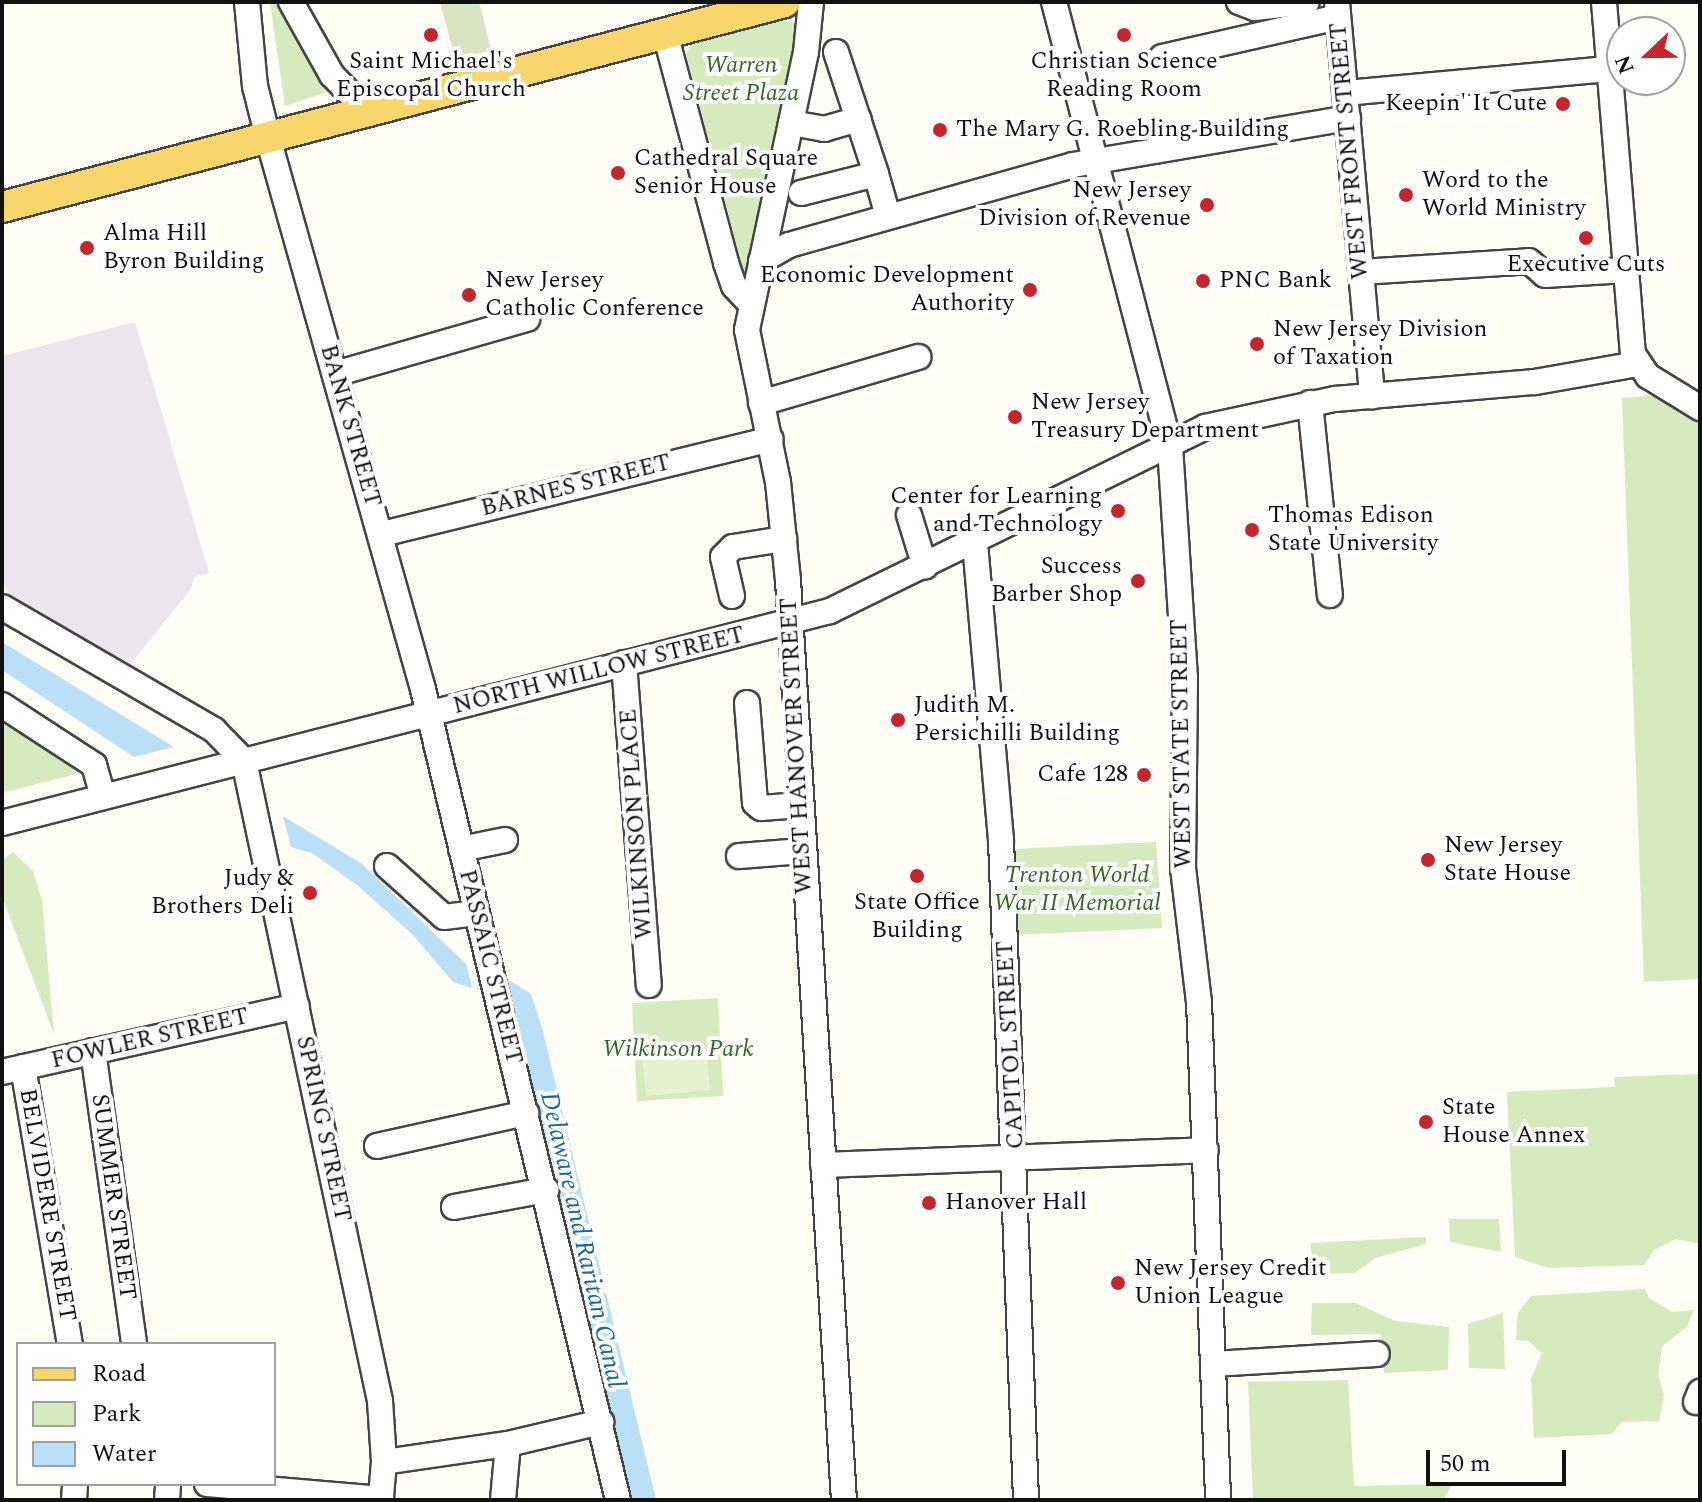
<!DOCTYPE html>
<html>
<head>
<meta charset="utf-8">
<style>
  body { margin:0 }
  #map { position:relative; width:1702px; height:1502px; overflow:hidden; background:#fffdf5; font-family:Spectral,serif }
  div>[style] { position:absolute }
  .industrial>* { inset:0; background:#eee6ef }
  .green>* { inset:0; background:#d5ebbd }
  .cemetery>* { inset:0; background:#d9e3c4 }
  .pitch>* { inset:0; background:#e6f2cf }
  .water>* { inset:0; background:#b9e0f7 }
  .roads { filter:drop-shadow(2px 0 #444) drop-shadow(-2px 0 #444) drop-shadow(0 2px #444) drop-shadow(0 -2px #444) }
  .minor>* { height:24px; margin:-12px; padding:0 12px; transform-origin:12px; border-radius:12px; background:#fff }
  .major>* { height:30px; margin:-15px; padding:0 15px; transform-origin:15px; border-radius:15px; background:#f9d66b }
  .dots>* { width:22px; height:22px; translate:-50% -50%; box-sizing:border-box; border:4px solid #fff; border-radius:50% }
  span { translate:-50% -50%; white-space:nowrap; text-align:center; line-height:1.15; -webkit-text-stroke:8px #fff; paint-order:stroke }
  .poi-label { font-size:24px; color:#111 }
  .right { translate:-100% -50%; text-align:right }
  .left { translate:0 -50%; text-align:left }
  .park-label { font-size:24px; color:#2f6b1f; font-style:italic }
  .street-label { font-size:24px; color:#111 }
  .water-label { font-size:26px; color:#1768a6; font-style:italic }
  .frame { position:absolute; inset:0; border:4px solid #111; pointer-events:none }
  .legend { position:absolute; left:16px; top:1342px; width:260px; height:144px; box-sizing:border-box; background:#fff; border:2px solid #a0a0a0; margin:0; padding:10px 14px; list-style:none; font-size:24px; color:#111 }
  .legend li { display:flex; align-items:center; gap:16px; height:40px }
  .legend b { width:40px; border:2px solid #a0a0a0 }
  .north { position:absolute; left:1606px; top:16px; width:80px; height:80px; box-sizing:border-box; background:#fff; border:2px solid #a0a0a0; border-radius:50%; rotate:248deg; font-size:22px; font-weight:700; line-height:32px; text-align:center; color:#111 }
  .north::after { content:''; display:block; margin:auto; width:28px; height:36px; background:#c4262e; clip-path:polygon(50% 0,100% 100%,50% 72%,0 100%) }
  .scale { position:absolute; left:1426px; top:1450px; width:140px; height:36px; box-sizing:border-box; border:4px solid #111; border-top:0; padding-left:10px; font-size:24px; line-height:28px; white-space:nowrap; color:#111; -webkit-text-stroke:6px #fff; paint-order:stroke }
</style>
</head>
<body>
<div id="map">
  <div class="industrial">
    <i style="clip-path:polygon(135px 322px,209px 573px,194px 577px,191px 589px,129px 666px,7px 594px,2px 577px,2px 356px)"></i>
  </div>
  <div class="green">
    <i style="clip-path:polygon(270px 2px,276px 2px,294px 30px,327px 92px,285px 106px)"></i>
    <i style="clip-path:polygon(784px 20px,794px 23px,797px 39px,746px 283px,738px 273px,740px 257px,686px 54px,693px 43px)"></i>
    <i style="clip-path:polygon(1660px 395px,1700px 424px,1700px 979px,1644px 982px,1622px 398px)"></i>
    <i style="clip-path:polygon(2px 721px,71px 766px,76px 774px,2px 793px)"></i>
    <i style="clip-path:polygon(1156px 842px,1162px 928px,1012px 935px,1009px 849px)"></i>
    <i style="clip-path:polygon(13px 852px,33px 871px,42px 901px,54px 1034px,2px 897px,2px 860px)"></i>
    <i style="clip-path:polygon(718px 998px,723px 1096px,637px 1101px,632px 1003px)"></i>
    <i style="clip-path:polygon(1700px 1074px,1700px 1244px,1676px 1239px,1654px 1250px,1644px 1265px,1549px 1268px,1515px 1257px,1507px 1092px,1615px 1087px,1614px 1077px)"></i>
    <i style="clip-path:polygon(1499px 1219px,1501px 1252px,1450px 1242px,1449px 1219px)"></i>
    <i style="clip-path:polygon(1426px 1237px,1426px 1244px,1375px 1258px,1355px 1273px,1311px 1274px,1311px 1243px)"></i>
    <i style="clip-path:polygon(1645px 1289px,1649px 1298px,1672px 1312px,1694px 1310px,1687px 1327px,1662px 1346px,1658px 1375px,1664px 1395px,1659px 1421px,1622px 1422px,1611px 1434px,1534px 1438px,1531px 1379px,1542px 1353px,1528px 1341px,1516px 1340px,1518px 1313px,1531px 1296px)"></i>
    <i style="clip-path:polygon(1312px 1303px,1356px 1303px,1395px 1321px,1449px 1327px,1448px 1370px,1384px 1373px,1381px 1334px,1311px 1335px)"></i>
    <i style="clip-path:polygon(1503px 1313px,1505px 1369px,1469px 1368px,1468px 1324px)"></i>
    <i style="clip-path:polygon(1348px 1380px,1354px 1486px,1452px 1484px,1444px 1500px,1253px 1500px,1248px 1382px)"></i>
  </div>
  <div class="cemetery">
    <i style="clip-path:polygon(440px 2px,479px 2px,491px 50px,464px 58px,461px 48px,453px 50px)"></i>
  </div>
  <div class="pitch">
    <i style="clip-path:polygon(706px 1049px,710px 1090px,646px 1096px,642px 1054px)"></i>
  </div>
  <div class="water">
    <i style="clip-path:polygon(2px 642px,174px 747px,134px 757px,2px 670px)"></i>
    <i style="clip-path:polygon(283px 816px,362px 864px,466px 964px,472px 988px,453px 982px,413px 935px,357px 885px,312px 853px,291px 847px)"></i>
    <i style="clip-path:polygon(504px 977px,531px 994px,542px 1028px,656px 1500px,632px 1500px)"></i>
  </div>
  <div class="roads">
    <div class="minor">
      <i style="left:247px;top:2px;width:84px;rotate:84.6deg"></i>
      <i style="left:255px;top:86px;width:54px;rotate:76deg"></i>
      <i style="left:268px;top:138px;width:572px;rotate:74.29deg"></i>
      <i style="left:423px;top:689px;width:834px;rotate:76.48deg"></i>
      <i style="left:291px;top:2px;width:84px;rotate:60.7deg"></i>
      <i style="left:332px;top:75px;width:52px;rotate:45.8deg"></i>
      <i style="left:811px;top:2px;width:50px;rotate:95.7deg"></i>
      <i style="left:806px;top:52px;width:284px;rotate:102deg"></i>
      <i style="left:747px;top:330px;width:155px;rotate:78.5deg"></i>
      <i style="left:778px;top:482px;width:99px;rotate:84.2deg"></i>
      <i style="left:788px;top:580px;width:922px;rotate:86.52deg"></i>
      <i style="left:1054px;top:2px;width:459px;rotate:75.4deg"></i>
      <i style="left:1170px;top:446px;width:233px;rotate:86.3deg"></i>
      <i style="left:1185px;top:679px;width:189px;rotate:90.6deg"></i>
      <i style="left:1183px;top:868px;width:135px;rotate:83.2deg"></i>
      <i style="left:1199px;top:1002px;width:498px;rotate:87.8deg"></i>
      <i style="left:1239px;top:2px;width:17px;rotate:21deg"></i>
      <i style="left:1255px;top:8px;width:52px;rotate:-6.6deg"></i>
      <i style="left:1337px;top:2px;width:396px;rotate:84.9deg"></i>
      <i style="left:1604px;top:2px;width:353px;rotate:85.3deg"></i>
      <i style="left:1633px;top:354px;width:27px;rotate:56deg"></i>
      <i style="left:1648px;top:376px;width:61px;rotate:31.6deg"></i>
      <i style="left:665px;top:33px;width:238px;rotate:75.1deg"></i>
      <i style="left:726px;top:263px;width:24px;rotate:71deg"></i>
      <i style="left:734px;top:286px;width:25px;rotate:47deg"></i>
      <i style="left:836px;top:52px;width:128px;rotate:71.8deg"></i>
      <i style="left:1162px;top:57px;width:180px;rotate:-12.8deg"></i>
      <i style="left:1345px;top:93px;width:266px;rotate:-5.2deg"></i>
      <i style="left:791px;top:123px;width:34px;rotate:10deg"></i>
      <i style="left:824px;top:129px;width:36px;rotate:-16deg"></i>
      <i style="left:801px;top:193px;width:77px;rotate:-14.2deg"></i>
      <i style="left:876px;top:174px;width:44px;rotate:74.1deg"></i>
      <i style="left:761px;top:261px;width:32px;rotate:-30deg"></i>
      <i style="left:789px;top:245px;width:295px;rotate:-15.7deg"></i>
      <i style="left:1073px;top:165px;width:279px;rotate:-9.7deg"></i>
      <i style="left:1361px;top:272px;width:168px;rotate:-3.7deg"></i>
      <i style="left:1529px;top:261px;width:21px;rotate:41deg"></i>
      <i style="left:1545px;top:275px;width:81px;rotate:-3.5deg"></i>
      <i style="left:335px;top:374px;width:200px;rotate:-16deg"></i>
      <i style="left:761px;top:403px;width:164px;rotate:-16.3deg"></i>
      <i style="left:1310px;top:403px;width:193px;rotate:84.1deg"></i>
      <i style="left:909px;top:515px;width:54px;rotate:72.9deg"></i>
      <i style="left:382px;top:534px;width:400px;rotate:-13.7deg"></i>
      <i style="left:975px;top:543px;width:298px;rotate:85deg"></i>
      <i style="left:1001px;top:840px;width:660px;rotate:87.83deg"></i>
      <i style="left:732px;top:596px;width:40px;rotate:-103deg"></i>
      <i style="left:723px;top:557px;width:14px;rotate:-45deg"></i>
      <i style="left:733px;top:547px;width:52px;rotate:-8.9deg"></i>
      <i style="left:2px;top:607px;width:245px;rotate:30.1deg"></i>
      <i style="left:214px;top:730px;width:43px;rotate:45.9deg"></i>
      <i style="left:244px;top:761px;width:654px;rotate:78deg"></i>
      <i style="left:380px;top:1401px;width:61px;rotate:86.2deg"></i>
      <i style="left:384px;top:1462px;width:38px;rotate:95deg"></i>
      <i style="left:624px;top:663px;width:323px;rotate:85.6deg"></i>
      <i style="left:747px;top:703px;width:100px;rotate:85.4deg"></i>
      <i style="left:755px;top:803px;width:8px;rotate:40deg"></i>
      <i style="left:761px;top:808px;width:40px;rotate:-4.3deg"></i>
      <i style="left:2px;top:705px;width:110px;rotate:33.1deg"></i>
      <i style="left:94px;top:765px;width:33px;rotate:74deg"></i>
      <i style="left:2px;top:823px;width:855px;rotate:-14.36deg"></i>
      <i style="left:830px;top:611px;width:418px;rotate:-26.1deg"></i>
      <i style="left:1205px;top:427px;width:133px;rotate:-12.2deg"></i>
      <i style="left:1335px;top:399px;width:201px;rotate:-4.9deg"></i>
      <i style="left:1535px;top:382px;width:104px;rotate:-10deg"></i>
      <i style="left:461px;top:849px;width:45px;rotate:-11.6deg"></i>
      <i style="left:739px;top:856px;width:64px;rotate:-4.5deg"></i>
      <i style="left:387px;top:866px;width:76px;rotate:41.8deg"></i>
      <i style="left:444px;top:917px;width:33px;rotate:-7deg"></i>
      <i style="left:93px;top:1051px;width:296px;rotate:82deg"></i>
      <i style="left:23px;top:1067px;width:281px;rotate:80.4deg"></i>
      <i style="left:2px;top:1072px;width:302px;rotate:-12.6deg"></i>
      <i style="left:377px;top:1146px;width:153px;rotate:-12.5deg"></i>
      <i style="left:823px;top:1165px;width:383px;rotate:-2.2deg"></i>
      <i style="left:454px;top:1207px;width:94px;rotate:-10.5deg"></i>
      <i style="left:1213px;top:1364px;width:164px;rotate:-3.5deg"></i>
      <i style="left:1696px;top:1402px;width:11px;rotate:-68deg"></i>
      <i style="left:384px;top:1462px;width:125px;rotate:-8.3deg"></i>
      <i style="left:508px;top:1444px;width:96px;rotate:-13.3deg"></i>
      <i style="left:207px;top:1484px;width:175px;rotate:4.9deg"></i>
      <i style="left:74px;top:1500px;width:16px;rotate:-86deg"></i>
      <i style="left:167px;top:1500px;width:16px;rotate:-86deg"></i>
      <i style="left:503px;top:1500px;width:56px;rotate:-84.9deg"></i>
    </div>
    <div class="major">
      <i style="left:2px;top:207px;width:809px;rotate:-14.67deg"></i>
    </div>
  </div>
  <div class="dots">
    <i style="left:431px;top:35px;background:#c4262e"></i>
    <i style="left:1124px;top:35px;background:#c4262e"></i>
    <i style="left:1563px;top:104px;background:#c4262e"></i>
    <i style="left:940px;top:130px;background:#c4262e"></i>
    <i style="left:618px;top:173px;background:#c4262e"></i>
    <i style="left:1406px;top:195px;background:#c4262e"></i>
    <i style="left:1207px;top:205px;background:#c4262e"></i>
    <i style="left:1586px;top:238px;background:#c4262e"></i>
    <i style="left:87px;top:248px;background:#c4262e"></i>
    <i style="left:1203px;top:281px;background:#c4262e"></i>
    <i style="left:1030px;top:290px;background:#c4262e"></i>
    <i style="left:469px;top:295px;background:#c4262e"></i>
    <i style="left:1257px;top:344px;background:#c4262e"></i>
    <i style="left:1015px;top:417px;background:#c4262e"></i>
    <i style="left:1118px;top:511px;background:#c4262e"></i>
    <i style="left:1252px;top:530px;background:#c4262e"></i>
    <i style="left:1138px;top:581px;background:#c4262e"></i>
    <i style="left:898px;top:720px;background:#c4262e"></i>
    <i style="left:1144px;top:775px;background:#c4262e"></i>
    <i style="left:1428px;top:860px;background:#c4262e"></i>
    <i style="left:917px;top:876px;background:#c4262e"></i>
    <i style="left:310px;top:893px;background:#c4262e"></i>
    <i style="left:1426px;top:1122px;background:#c4262e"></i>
    <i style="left:929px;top:1203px;background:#c4262e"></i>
    <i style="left:1118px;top:1283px;background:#c4262e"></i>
  </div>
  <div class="poi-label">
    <span style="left:431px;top:76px">Saint Michael's<br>Episcopal Church</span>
    <span style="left:1124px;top:76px">Christian Science<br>Reading Room</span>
    <span class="right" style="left:1547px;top:104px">Keepin' It Cute</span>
    <span class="left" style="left:956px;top:130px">The Mary G. Roebling Building</span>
    <span class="left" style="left:634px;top:173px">Cathedral Square<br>Senior House</span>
    <span class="left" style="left:1422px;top:195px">Word to the<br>World Ministry</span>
    <span class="right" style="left:1191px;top:205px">New Jersey<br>Division of Revenue</span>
    <span class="left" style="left:103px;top:248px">Alma Hill<br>Byron Building</span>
    <span style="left:1586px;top:265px">Executive Cuts</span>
    <span class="right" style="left:1014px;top:290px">Economic Development<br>Authority</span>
    <span class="left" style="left:485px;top:295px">New Jersey<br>Catholic Conference</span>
    <span class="left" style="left:1219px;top:281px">PNC Bank</span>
    <span class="left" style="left:1273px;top:344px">New Jersey Division<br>of Taxation</span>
    <span class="left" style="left:1031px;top:417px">New Jersey<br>Treasury Department</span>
    <span class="right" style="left:1102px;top:511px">Center for Learning<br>and Technology</span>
    <span class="left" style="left:1268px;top:530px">Thomas Edison<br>State University</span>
    <span class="right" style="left:1122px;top:581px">Success<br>Barber Shop</span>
    <span class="left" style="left:914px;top:720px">Judith M.<br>Persichilli Building</span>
    <span class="right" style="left:1128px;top:775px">Cafe 128</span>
    <span class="left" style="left:1444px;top:860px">New Jersey<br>State House</span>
    <span class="right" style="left:294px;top:893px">Judy &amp;<br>Brothers Deli</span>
    <span style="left:917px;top:917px">State Office<br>Building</span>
    <span class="left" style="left:1442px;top:1122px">State<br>House Annex</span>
    <span class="left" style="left:945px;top:1203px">Hanover Hall</span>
    <span class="left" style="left:1134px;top:1283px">New Jersey Credit<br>Union League</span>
  </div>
  <div class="park-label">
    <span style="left:741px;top:80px">Warren<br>Street Plaza</span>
    <span style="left:1077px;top:890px">Trenton World<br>War II Memorial</span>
    <span style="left:678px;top:1050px">Wilkinson Park</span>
  </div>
  <div class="street-label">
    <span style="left:1350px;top:151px;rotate:-95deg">WEST FRONT STREET</span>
    <span style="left:350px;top:426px;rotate:74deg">BANK STREET</span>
    <span style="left:576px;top:486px;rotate:-14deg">BARNES STREET</span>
    <span style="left:599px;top:671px;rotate:-14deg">NORTH WILLOW STREET</span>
    <span style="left:1182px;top:744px;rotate:-91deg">WEST STATE STREET</span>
    <span style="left:797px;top:746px;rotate:-93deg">WEST HANOVER STREET</span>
    <span style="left:637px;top:824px;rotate:-94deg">WILKINSON PLACE</span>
    <span style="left:490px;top:967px;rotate:76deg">PASSAIC STREET</span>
    <span style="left:150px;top:1039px;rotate:-13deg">FOWLER STREET</span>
    <span style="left:1011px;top:1045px;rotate:-93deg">CAPITOL STREET</span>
    <span style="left:323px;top:1129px;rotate:78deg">SPRING STREET</span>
    <span style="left:113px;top:1197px;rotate:82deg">SUMMER STREET</span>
    <span style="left:47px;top:1205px;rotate:80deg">BELVIDERE STREET</span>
  </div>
  <div class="water-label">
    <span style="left:582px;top:1240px;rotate:77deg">Delaware and Raritan Canal</span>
  </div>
  <div class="frame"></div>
  <ul class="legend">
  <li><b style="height:10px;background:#f9d66b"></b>Road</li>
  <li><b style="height:22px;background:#d5ebbd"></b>Park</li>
  <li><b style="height:22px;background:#b9e0f7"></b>Water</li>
  </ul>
  <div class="north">N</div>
  <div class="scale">50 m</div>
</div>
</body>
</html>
